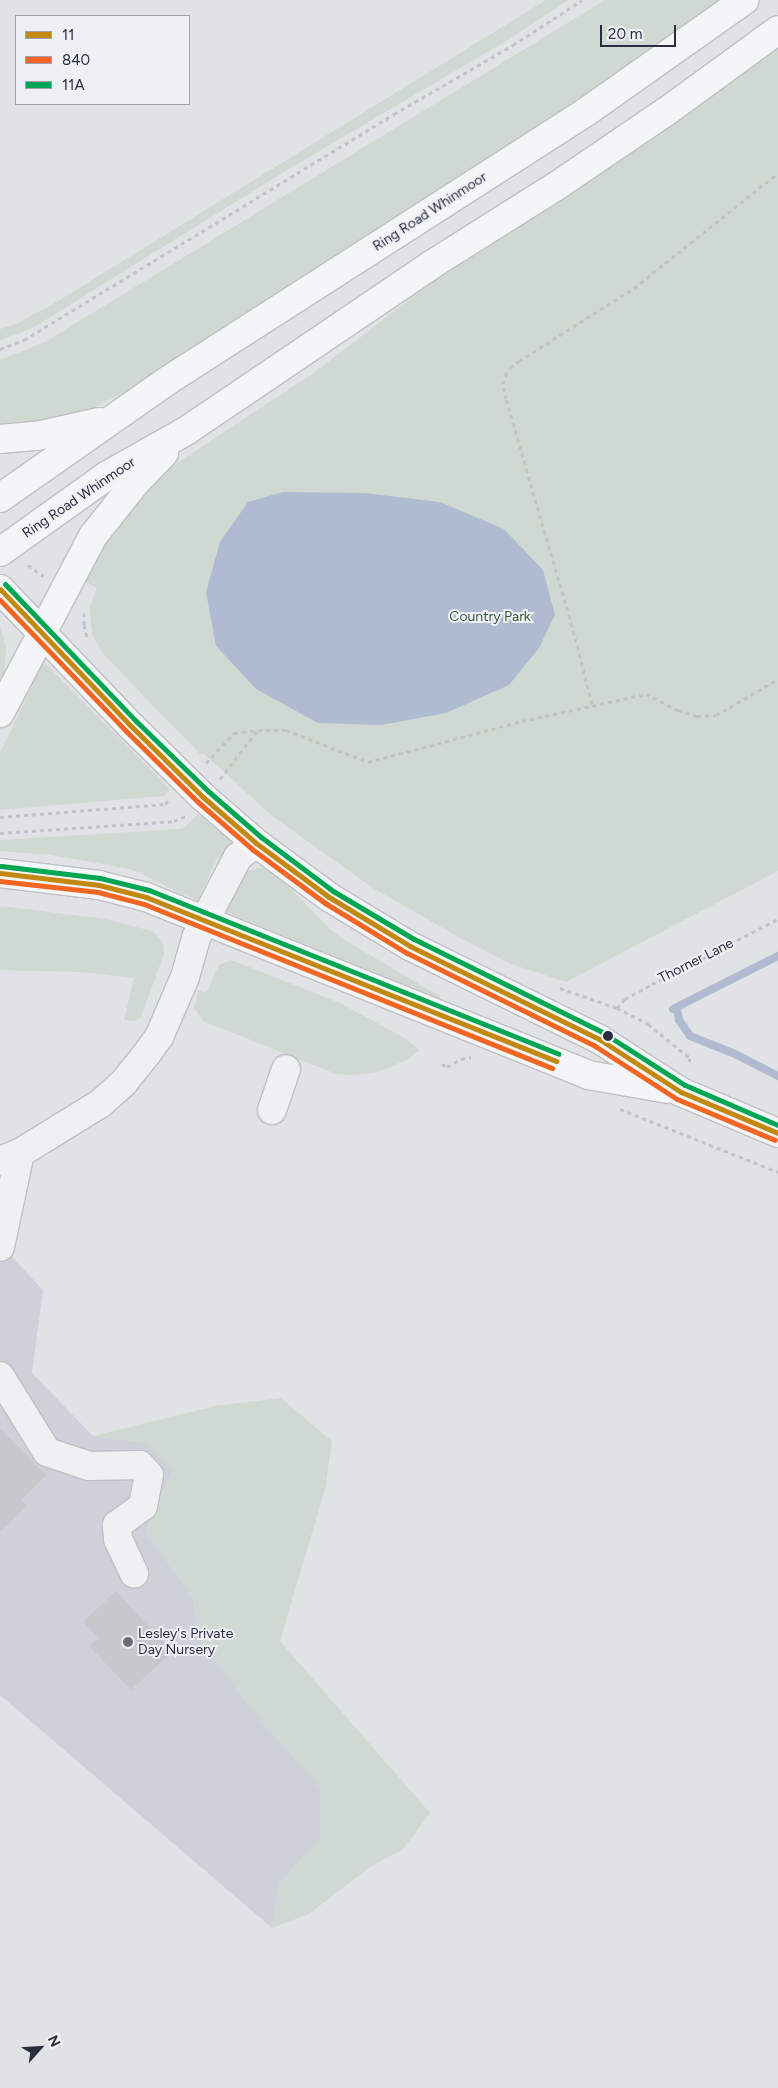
<!DOCTYPE html>
<html>
<head>
<meta charset="utf-8">
<style>
  body { margin:0 }
  #map { position:relative; width:778px; height:2088px; overflow:hidden; background:#e0e2e6; font-family:Figtree,sans-serif }
  div>[style] { position:absolute }
  .built>* { inset:0; background:#ced1d9 }
  .green>* { inset:0; background:#d0d9d1 }
  .water>* { inset:0; background:#aebbd1 }
  .stream>* { height:8px; margin:-4px; padding:0 4px; transform-origin:4px; border-radius:4px; background:#aebbd1 }
  .building>* { inset:0; background:#c6c9cc }
  .path>* { height:3px; margin-top:-1.5px; transform-origin:0; background:repeating-linear-gradient(90deg,#c2c3c9 0 4px,transparent 0 8px) }
  .roads { filter:drop-shadow(1px 0 #bfc0c4) drop-shadow(-1px 0 #bfc0c4) drop-shadow(0 1px #bfc0c4) drop-shadow(0 -1px #bfc0c4) }
  .minor>* { height:28px; margin:-14px; padding:0 14px; transform-origin:14px; border-radius:14px; background:#f0f0f2 }
  .highway>* { height:28px; margin:-14px; padding:0 14px; transform-origin:14px; border-radius:14px; background:#f4f5f6 }
  .bus-1>* { height:5px; margin:-2.5px; padding:0 2.5px; transform-origin:2.5px; border-radius:2.5px; background:#c38810 }
  .bus-2>* { height:5px; margin:-2.5px; padding:0 2.5px; transform-origin:2.5px; border-radius:2.5px; background:#f26522 }
  .bus-3>* { height:5px; margin:-2.5px; padding:0 2.5px; transform-origin:2.5px; border-radius:2.5px; background:#00a651 }
  .dots>* { width:14px; height:14px; translate:-50% -50%; box-sizing:border-box; border:2px solid #eef0f5; border-radius:50% }
  span { translate:-50% -50%; white-space:nowrap; text-align:center; line-height:1.15; -webkit-text-stroke:4px #eef0f5; paint-order:stroke }
  .street-label { font-size:14px; color:#282d3f }
  .park-label { font-size:14px; color:#385a35 }
  .poi-label { font-size:14px; color:#282d3f }
  .left { translate:0 -50%; text-align:left }
  .legend { position:absolute; left:15px; top:15px; width:175px; height:90px; box-sizing:border-box; background:#eef0f5; border:1px solid #9fa2ac; margin:0; padding:6px 9px; list-style:none; font-size:15px; color:#282d3f }
  .legend li { display:flex; align-items:center; gap:10px; height:25px }
  .legend b { width:25px; border:1px solid #9fa2ac }
  .north { position:absolute; left:15px; top:2023px; width:50px; height:50px; -webkit-text-stroke:4px #eef0f5; paint-order:stroke; rotate:64deg; font-size:14px; font-weight:700; line-height:20px; text-align:center; color:#282d3f }
  .north::after { content:''; display:block; margin:auto; width:18px; height:22px; background:#282d3f; clip-path:polygon(50% 0,100% 100%,50% 72%,0 100%) }
  .scale { position:absolute; left:600px; top:25px; width:76px; height:22px; box-sizing:border-box; border:2px solid #282d3f; border-top:0; padding-left:6px; font-size:15px; line-height:18px; white-space:nowrap; color:#282d3f; -webkit-text-stroke:4px #eef0f5; paint-order:stroke }
</style>
</head>
<body>
<div id="map">
  <div class="built">
    <i style="clip-path:polygon(0 1244px,43px 1290px,32px 1373px,93px 1436px,143px 1442px,173px 1469px,146px 1531px,193px 1599px,201px 1640px,252px 1710px,320px 1787px,321px 1837px,280px 1883px,272px 1928px,0 1695px)"></i>
  </div>
  <div class="green">
    <i style="clip-path:polygon(546px 0,569px 0,506px 41px,282px 173px,36px 326px,0 341px,0 329px,18px 323px,58px 301px)"></i>
    <i style="clip-path:polygon(605px 0,719px 0,651px 50px,479px 166px,129px 390px,97px 406px,61px 420px,0 431px,0 360px,45px 342px)"></i>
    <i style="clip-path:polygon(778px 46px,778px 871px,566px 982px,511px 964px,462px 939px,373px 888px,271px 815px,203px 753px,201px 755px,105px 656px,93px 637px,91px 626px,90px 606px,97px 588px,84px 581px,117px 522px,165px 471px,315px 372px,427px 286px,554px 205px,690px 111px)"></i>
    <i style="clip-path:polygon(0 624px,6px 648px,4px 674px,0 684px)"></i>
    <i style="clip-path:polygon(46px 664px,170px 789px,164px 796px,0 810px,0 753px,42px 665px)"></i>
    <i style="clip-path:polygon(198px 814px,231px 841px,232px 845px,217px 859px,198px 900px,175px 891px,139px 872px,125px 868px,51px 855px,0 851px,0 840px,180px 829px,185px 827px)"></i>
    <i style="clip-path:polygon(258px 868px,266px 868px,284px 882px,330px 929px,343px 939px,441px 997px,437px 998px,229px 913px,227px 910px,238px 880px,244px 873px)"></i>
    <i style="clip-path:polygon(0 906px,105px 919px,152px 931px,163px 942px,164px 954px,141px 1017px,135px 1021px,124px 1020px,134px 978px,80px 972px,0 970px)"></i>
    <i style="clip-path:polygon(231px 960px,340px 1003px,403px 1037px,420px 1050px,406px 1060px,379px 1072px,351px 1075px,336px 1074px,203px 1021px,194px 1008px,198px 990px,206px 993px,219px 965px)"></i>
    <i style="clip-path:polygon(281px 1398px,332px 1441px,325px 1489px,280px 1641px,430px 1813px,403px 1849px,370px 1867px,309px 1914px,272px 1928px,280px 1883px,321px 1837px,320px 1787px,252px 1710px,201px 1640px,193px 1599px,146px 1531px,173px 1469px,143px 1442px,93px 1436px,215px 1406px)"></i>
  </div>
  <div class="water">
    <i style="clip-path:polygon(283px 492px,364px 493px,440px 502px,504px 529px,543px 570px,555px 615px,539px 648px,509px 685px,446px 713px,381px 725px,318px 723px,256px 689px,216px 646px,206px 592px,220px 542px,248px 502px)"></i>
  </div>
  <div class="stream">
    <i style="left:677px;top:1008px;width:12px;rotate:81deg"></i>
    <i style="left:679px;top:1020px;width:19px;rotate:55deg"></i>
    <i style="left:690px;top:1036px;width:46px;rotate:21.6deg"></i>
    <i style="left:733px;top:1053px;width:51px;rotate:27.1deg"></i>
    <i style="left:673px;top:1009px;width:118px;rotate:-26.8deg"></i>
  </div>
  <div class="building">
    <i style="clip-path:polygon(0 1428px,46px 1475px,21px 1500px,27px 1506px,0 1532px)"></i>
    <i style="clip-path:polygon(116px 1591px,172px 1652px,131px 1690px,89px 1646px,98px 1638px,83px 1622px)"></i>
  </div>
  <div class="path">
    <i style="left:0;top:349px;width:26px;rotate:-21deg"></i>
    <i style="left:24px;top:340px;width:434px;rotate:-31.4deg"></i>
    <i style="left:394px;top:114px;width:138px;rotate:-30.1deg"></i>
    <i style="left:513px;top:45px;width:82px;rotate:-33.1deg"></i>
    <i style="left:28px;top:565px;width:19px;rotate:36deg"></i>
    <i style="left:84px;top:613px;width:12px;rotate:90deg"></i>
    <i style="left:84px;top:625px;width:16px;rotate:76deg"></i>
    <i style="left:592px;top:704px;width:81px;rotate:-104.4deg"></i>
    <i style="left:572px;top:626px;width:236px;rotate:-106.2deg"></i>
    <i style="left:506px;top:399px;width:15px;rotate:-101deg"></i>
    <i style="left:503px;top:384px;width:8px;rotate:-76deg"></i>
    <i style="left:505px;top:376px;width:9px;rotate:-58deg"></i>
    <i style="left:510px;top:368px;width:11px;rotate:-38deg"></i>
    <i style="left:519px;top:361px;width:136px;rotate:-32.4deg"></i>
    <i style="left:634px;top:288px;width:184px;rotate:-38.6deg"></i>
    <i style="left:206px;top:763px;width:41px;rotate:-47deg"></i>
    <i style="left:234px;top:733px;width:24px;rotate:-7deg"></i>
    <i style="left:258px;top:730px;width:28px"></i>
    <i style="left:286px;top:730px;width:88px;rotate:21.3deg"></i>
    <i style="left:368px;top:762px;width:159px;rotate:-14.9deg"></i>
    <i style="left:522px;top:721px;width:127px;rotate:-12.3deg"></i>
    <i style="left:646px;top:694px;width:36px;rotate:27deg"></i>
    <i style="left:678px;top:710px;width:20px;rotate:18deg"></i>
    <i style="left:697px;top:716px;width:19px;rotate:-3deg"></i>
    <i style="left:716px;top:715px;width:72px;rotate:-30.1deg"></i>
    <i style="left:220px;top:779px;width:61px;rotate:-52.4deg"></i>
    <i style="left:0;top:817px;width:166px;rotate:-4.5deg"></i>
    <i style="left:165px;top:804px;width:7px;rotate:-45deg"></i>
    <i style="left:0;top:833px;width:174px;rotate:-3.9deg"></i>
    <i style="left:174px;top:821px;width:12px;rotate:-24deg"></i>
    <i style="left:560px;top:988px;width:60px;rotate:19.3deg"></i>
    <i style="left:617px;top:1008px;width:35px;rotate:27deg"></i>
    <i style="left:648px;top:1024px;width:54px;rotate:39deg"></i>
    <i style="left:690px;top:1058px;width:8px;rotate:104deg"></i>
    <i style="left:617px;top:1008px;width:12px;rotate:-48deg"></i>
    <i style="left:625px;top:999px;width:31px;rotate:-29deg"></i>
    <i style="left:652px;top:984px;width:142px;rotate:-27.3deg"></i>
    <i style="left:442px;top:1064px;width:6px;rotate:31deg"></i>
    <i style="left:447px;top:1067px;width:16px;rotate:-30deg"></i>
    <i style="left:461px;top:1059px;width:10px;rotate:-11deg"></i>
    <i style="left:620px;top:1109px;width:170px;rotate:21.7deg"></i>
  </div>
  <div class="roads">
    <div class="minor">
      <i style="left:272px;top:1110px;width:43px;rotate:-71.1deg"></i>
      <i style="left:0;top:1161px;width:22px;rotate:-22deg"></i>
      <i style="left:20px;top:1153px;width:95px;rotate:-31.7deg"></i>
      <i style="left:101px;top:1103px;width:31px;rotate:-42deg"></i>
      <i style="left:124px;top:1082px;width:38px;rotate:-51deg"></i>
      <i style="left:148px;top:1052px;width:19px;rotate:-54deg"></i>
      <i style="left:159px;top:1037px;width:65px;rotate:-66.6deg"></i>
      <i style="left:185px;top:977px;width:41px;rotate:-74.2deg"></i>
      <i style="left:196px;top:938px;width:20px;rotate:-63deg"></i>
      <i style="left:205px;top:920px;width:71px;rotate:-62.4deg"></i>
      <i style="left:238px;top:857px;width:23px;rotate:-38deg"></i>
      <i style="left:0;top:1247px;width:96px;rotate:-78deg"></i>
      <i style="left:0;top:1376px;width:89px;rotate:58.3deg"></i>
      <i style="left:47px;top:1452px;width:44px;rotate:18.4deg"></i>
      <i style="left:89px;top:1466px;width:51px;rotate:-1.1deg"></i>
      <i style="left:140px;top:1465px;width:13px;rotate:48deg"></i>
      <i style="left:149px;top:1475px;width:32px;rotate:101deg"></i>
      <i style="left:143px;top:1506px;width:32px;rotate:144deg"></i>
      <i style="left:117px;top:1525px;width:14px;rotate:86deg"></i>
      <i style="left:118px;top:1539px;width:38px;rotate:65deg"></i>
    </div>
    <div class="highway">
      <i style="left:0;top:439px;width:37px;rotate:-5deg"></i>
      <i style="left:37px;top:436px;width:64px;rotate:-12.7deg"></i>
      <i style="left:0;top:498px;width:204px;rotate:-35deg"></i>
      <i style="left:167px;top:381px;width:498px;rotate:-32.7deg"></i>
      <i style="left:586px;top:112px;width:194px;rotate:-35.2deg"></i>
      <i style="left:0;top:552px;width:133px;rotate:-35.5deg"></i>
      <i style="left:108px;top:475px;width:90px;rotate:-29.4deg"></i>
      <i style="left:186px;top:431px;width:296px;rotate:-34.1deg"></i>
      <i style="left:431px;top:265px;width:146px;rotate:-32.2deg"></i>
      <i style="left:555px;top:187px;width:135px;rotate:-34.2deg"></i>
      <i style="left:667px;top:111px;width:137px;rotate:-36.1deg"></i>
      <i style="left:0;top:589px;width:190px;rotate:46.3deg"></i>
      <i style="left:131px;top:726px;width:101px;rotate:44.6deg"></i>
      <i style="left:203px;top:797px;width:70px;rotate:41deg"></i>
      <i style="left:256px;top:843px;width:91px;rotate:36.5deg"></i>
      <i style="left:329px;top:897px;width:95px;rotate:31.2deg"></i>
      <i style="left:410px;top:946px;width:211px;rotate:26.2deg"></i>
      <i style="left:599px;top:1039px;width:98px;rotate:32.9deg"></i>
      <i style="left:681px;top:1092px;width:105px;rotate:22.9deg"></i>
      <i style="left:0;top:713px;width:200px;rotate:-62.3deg"></i>
      <i style="left:93px;top:536px;width:68px;rotate:-51.6deg"></i>
      <i style="left:135px;top:483px;width:42px;rotate:-46deg"></i>
      <i style="left:0;top:873px;width:100px;rotate:6.9deg"></i>
      <i style="left:99px;top:885px;width:49px;rotate:14.3deg"></i>
      <i style="left:146px;top:897px;width:476px;rotate:21.9deg"></i>
      <i style="left:588px;top:1075px;width:80px;rotate:10deg"></i>
    </div>
  </div>
  <div class="bus-1">
    <i style="left:0;top:589px;width:190px;rotate:46.3deg"></i>
    <i style="left:131px;top:726px;width:101px;rotate:44.6deg"></i>
    <i style="left:203px;top:797px;width:70px;rotate:41deg"></i>
    <i style="left:256px;top:843px;width:91px;rotate:36.5deg"></i>
    <i style="left:329px;top:897px;width:95px;rotate:31.2deg"></i>
    <i style="left:410px;top:946px;width:211px;rotate:26.2deg"></i>
    <i style="left:599px;top:1039px;width:98px;rotate:32.9deg"></i>
    <i style="left:681px;top:1092px;width:105px;rotate:22.9deg"></i>
    <i style="left:0;top:873px;width:100px;rotate:6.9deg"></i>
    <i style="left:99px;top:885px;width:49px;rotate:14.3deg"></i>
    <i style="left:146px;top:897px;width:442px;rotate:21.8deg"></i>
  </div>
  <div class="bus-2">
    <i style="left:0;top:600px;width:182px;rotate:46.1deg"></i>
    <i style="left:126px;top:731px;width:101px;rotate:44.6deg"></i>
    <i style="left:198px;top:802px;width:72px;rotate:41deg"></i>
    <i style="left:252px;top:849px;width:91px;rotate:36.5deg"></i>
    <i style="left:325px;top:903px;width:96px;rotate:31.4deg"></i>
    <i style="left:407px;top:953px;width:210px;rotate:26.3deg"></i>
    <i style="left:595px;top:1046px;width:98px;rotate:32.9deg"></i>
    <i style="left:677px;top:1099px;width:106px;rotate:22.7deg"></i>
    <i style="left:0;top:881px;width:99px;rotate:6.4deg"></i>
    <i style="left:98px;top:892px;width:48px;rotate:14.6deg"></i>
    <i style="left:144px;top:904px;width:440px;rotate:21.9deg"></i>
  </div>
  <div class="bus-3">
    <i style="left:5px;top:584px;width:190px;rotate:46.3deg"></i>
    <i style="left:136px;top:721px;width:100px;rotate:44.2deg"></i>
    <i style="left:208px;top:791px;width:70px;rotate:41deg"></i>
    <i style="left:261px;top:837px;width:90px;rotate:36.9deg"></i>
    <i style="left:333px;top:891px;width:94px;rotate:30.7deg"></i>
    <i style="left:414px;top:939px;width:210px;rotate:26.3deg"></i>
    <i style="left:602px;top:1032px;width:98px;rotate:32.6deg"></i>
    <i style="left:685px;top:1085px;width:101px;rotate:23.3deg"></i>
    <i style="left:1px;top:866px;width:100px;rotate:6.9deg"></i>
    <i style="left:100px;top:878px;width:50px;rotate:13.8deg"></i>
    <i style="left:149px;top:890px;width:441px;rotate:21.8deg"></i>
  </div>
  <div class="dots">
    <i style="left:608px;top:1036px;background:#282d3f"></i>
    <i style="left:128px;top:1642px;background:#686c79"></i>
  </div>
  <div class="street-label">
    <span style="left:430px;top:212px;rotate:-33deg">Ring Road Whinmoor</span>
    <span style="left:79px;top:498px;rotate:-34deg">Ring Road Whinmoor</span>
    <span style="left:696px;top:961px;rotate:-27deg">Thorner Lane</span>
  </div>
  <div class="park-label">
    <span style="left:490px;top:617px">Country Park</span>
  </div>
  <div class="poi-label">
    <span class="left" style="left:138px;top:1642px">Lesley's Private<br>Day Nursery</span>
  </div>
  <ul class="legend">
  <li><b style="height:6px;background:#c38810"></b>11</li>
  <li><b style="height:6px;background:#f26522"></b>840</li>
  <li><b style="height:6px;background:#00a651"></b>11A</li>
  </ul>
  <div class="north">N</div>
  <div class="scale">20 m</div>
</div>
</body>
</html>
